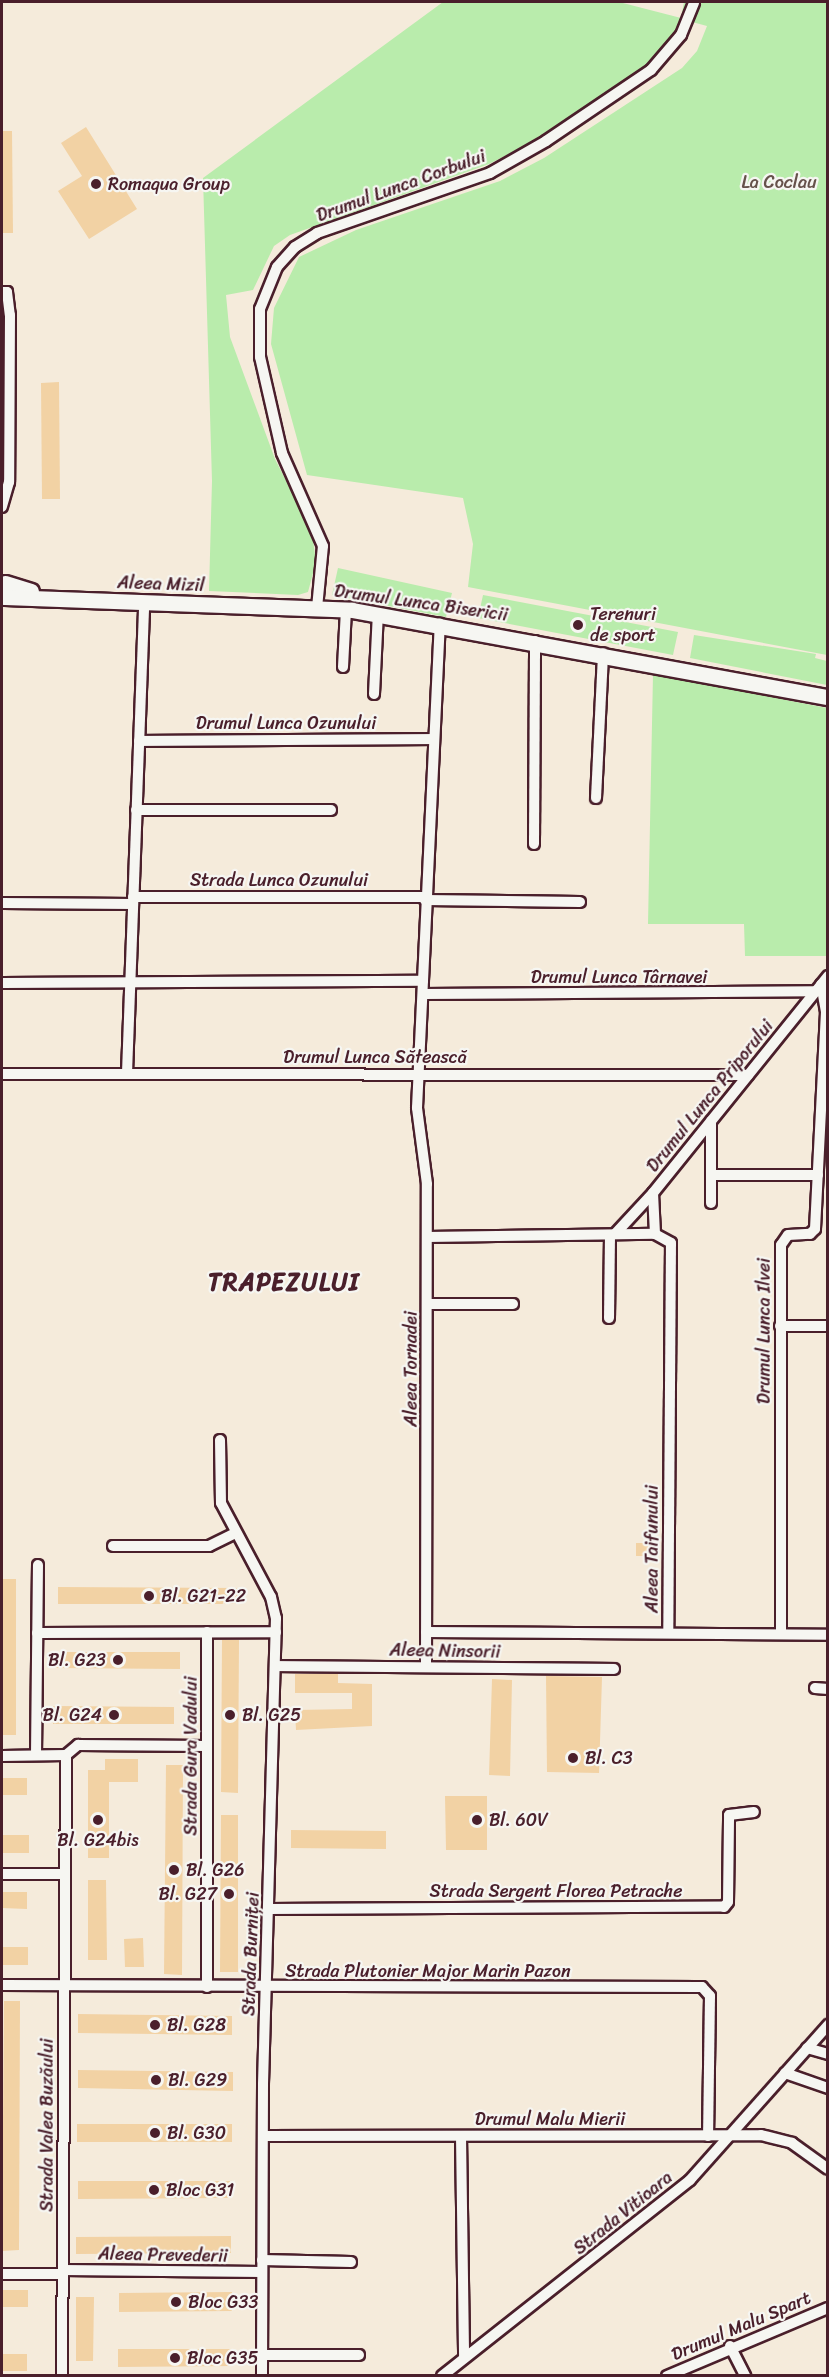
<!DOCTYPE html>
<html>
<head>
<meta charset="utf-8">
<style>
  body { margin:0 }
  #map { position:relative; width:829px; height:2377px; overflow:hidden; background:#f5ebdb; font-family:Sriracha,sans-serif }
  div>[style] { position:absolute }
  .green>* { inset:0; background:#b9ecac }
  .building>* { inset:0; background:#f2d2a4 }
  .roads { filter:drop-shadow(2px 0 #4a1f2b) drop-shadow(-2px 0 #4a1f2b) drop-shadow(0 2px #4a1f2b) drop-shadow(0 -2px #4a1f2b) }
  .street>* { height:10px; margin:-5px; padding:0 5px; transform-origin:5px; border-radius:5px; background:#f6f6f2 }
  .secondary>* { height:15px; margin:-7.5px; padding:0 7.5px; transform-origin:7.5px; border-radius:7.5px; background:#f6f6f2 }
  .dots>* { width:16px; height:16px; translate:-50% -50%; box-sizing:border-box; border:3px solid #f6f6f2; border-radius:50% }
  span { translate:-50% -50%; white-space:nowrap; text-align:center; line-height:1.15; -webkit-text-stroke:4.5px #f6f6f2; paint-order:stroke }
  .park-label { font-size:18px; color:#66524b }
  .poi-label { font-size:18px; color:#4a1f2b }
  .left { translate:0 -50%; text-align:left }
  .right { translate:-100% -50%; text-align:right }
  .street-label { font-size:18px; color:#4a1f2b }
  .district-label { font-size:24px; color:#4a1f2b; font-weight:700; letter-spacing:1.5px }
  .frame { position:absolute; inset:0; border:3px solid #4a1f2b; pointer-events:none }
</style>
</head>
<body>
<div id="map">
  <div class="green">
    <i style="clip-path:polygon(443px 2px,619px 2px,681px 18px,684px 2px,827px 2px,827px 655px,468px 587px,473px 544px,463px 498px,307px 475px,271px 344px,274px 308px,299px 257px,356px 230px,500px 181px,544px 158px,682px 68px,697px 51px,707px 26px,681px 19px,672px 39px,640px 70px,526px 145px,489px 164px,290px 235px,274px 246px,253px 290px,226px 295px,230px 337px,275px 459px,312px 532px,316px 562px,308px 592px,298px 595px,209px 591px,212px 481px,203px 178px)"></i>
    <i style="clip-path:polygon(338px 568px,452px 593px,446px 617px,332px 595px)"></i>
    <i style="clip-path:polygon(483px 595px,678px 632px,673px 655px,478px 618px)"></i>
    <i style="clip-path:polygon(694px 635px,816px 654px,815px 658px,827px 661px,827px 685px,690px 658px)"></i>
    <i style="clip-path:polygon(653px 674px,827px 708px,827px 956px,745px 956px,744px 924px,648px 924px)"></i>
  </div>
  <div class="building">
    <i style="clip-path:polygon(86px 127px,137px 209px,89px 239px,58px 191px,82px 176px,61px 143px)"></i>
    <i style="clip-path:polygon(2px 131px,12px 131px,13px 233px,2px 233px)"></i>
    <i style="clip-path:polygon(59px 382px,60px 499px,42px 499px,41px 383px)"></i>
    <i style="clip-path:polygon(636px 1543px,656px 1543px,656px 1556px,636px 1556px)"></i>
    <i style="clip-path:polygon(2px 1579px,16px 1579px,16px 1735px,2px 1735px)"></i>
    <i style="clip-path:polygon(58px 1587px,239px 1588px,240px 1604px,58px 1604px)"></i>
    <i style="clip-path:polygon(222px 1640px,239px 1640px,238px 1793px,221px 1792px)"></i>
    <i style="clip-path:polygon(55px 1652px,180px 1652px,180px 1669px,55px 1668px)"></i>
    <i style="clip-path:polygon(295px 1674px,338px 1674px,338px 1683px,372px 1684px,372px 1726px,296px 1730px,295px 1710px,352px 1709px,352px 1693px,295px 1693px)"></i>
    <i style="clip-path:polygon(546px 1676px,602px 1677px,599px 1773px,547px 1772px)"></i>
    <i style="clip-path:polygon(492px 1679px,512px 1680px,510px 1776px,489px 1775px)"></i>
    <i style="clip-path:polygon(53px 1706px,174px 1707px,174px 1724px,53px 1724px)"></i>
    <i style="clip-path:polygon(105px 1759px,138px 1759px,138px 1782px,109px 1782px,109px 1858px,88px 1858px,88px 1770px,105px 1770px)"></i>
    <i style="clip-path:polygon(166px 1765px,183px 1765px,182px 1975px,164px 1974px)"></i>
    <i style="clip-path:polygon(2px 1778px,27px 1778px,27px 1795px,2px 1795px)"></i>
    <i style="clip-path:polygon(445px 1796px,487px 1796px,487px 1850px,446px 1850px)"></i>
    <i style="clip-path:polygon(221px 1815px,238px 1815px,238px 1972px,220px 1972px)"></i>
    <i style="clip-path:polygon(291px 1830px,386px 1831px,386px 1849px,291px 1848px)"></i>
    <i style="clip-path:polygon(2px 1835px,29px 1835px,29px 1853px,2px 1853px)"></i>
    <i style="clip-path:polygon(88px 1880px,106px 1880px,107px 1960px,88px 1960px)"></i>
    <i style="clip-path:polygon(2px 1892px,27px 1892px,27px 1909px,2px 1908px)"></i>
    <i style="clip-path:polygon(143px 1938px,144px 1967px,125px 1967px,124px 1939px)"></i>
    <i style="clip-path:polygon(2px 1947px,28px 1947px,28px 1965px,2px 1965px)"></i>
    <i style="clip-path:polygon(4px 2001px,20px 2001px,19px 2250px,2px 2251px)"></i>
    <i style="clip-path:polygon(78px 2014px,232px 2016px,232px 2035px,78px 2033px)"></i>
    <i style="clip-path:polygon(78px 2070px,233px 2072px,233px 2091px,78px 2088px)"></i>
    <i style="clip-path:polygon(77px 2124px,232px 2124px,232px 2142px,77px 2142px)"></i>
    <i style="clip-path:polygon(78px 2181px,230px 2181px,230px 2198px,78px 2199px)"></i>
    <i style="clip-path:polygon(231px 2236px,231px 2253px,76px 2254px,76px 2237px)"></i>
    <i style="clip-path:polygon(2px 2290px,28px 2290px,28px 2307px,2px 2307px)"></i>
    <i style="clip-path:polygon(232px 2292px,232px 2311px,119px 2312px,119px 2293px)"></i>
    <i style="clip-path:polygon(76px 2297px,94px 2297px,93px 2361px,76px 2361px)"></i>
    <i style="clip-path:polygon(118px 2349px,233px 2349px,233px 2366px,118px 2367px)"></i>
    <i style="clip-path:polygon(2px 2354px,27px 2354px,27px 2371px,2px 2371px)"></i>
  </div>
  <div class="roads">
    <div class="street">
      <i style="left:2px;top:292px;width:5px"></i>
      <i style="left:7px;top:292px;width:23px;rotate:83deg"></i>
      <i style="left:10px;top:315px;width:167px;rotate:90.3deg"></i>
      <i style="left:9px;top:482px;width:26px;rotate:106deg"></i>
      <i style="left:317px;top:608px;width:62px;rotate:-84.5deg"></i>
      <i style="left:323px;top:546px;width:102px;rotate:-113.8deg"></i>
      <i style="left:282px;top:453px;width:98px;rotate:-102.9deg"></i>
      <i style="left:260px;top:357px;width:48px;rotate:-90deg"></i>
      <i style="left:260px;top:309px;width:45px;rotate:-68deg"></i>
      <i style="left:277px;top:267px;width:27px;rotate:-48deg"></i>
      <i style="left:295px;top:247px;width:26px;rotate:-32deg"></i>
      <i style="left:317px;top:233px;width:183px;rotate:-19.1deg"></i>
      <i style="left:490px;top:173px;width:64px;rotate:-29.7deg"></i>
      <i style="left:546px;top:141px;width:127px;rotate:-34.1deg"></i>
      <i style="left:651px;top:70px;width:46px;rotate:-49.4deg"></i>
      <i style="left:681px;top:35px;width:35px;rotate:-68deg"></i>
      <i style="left:343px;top:667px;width:58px;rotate:-87deg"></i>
      <i style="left:374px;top:694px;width:81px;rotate:-87.2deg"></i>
      <i style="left:139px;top:741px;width:294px;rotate:-0.4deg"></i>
      <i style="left:596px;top:798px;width:145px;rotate:-87.2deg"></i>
      <i style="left:136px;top:810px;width:195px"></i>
      <i style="left:534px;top:844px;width:203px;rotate:-89.7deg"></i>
      <i style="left:133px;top:897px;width:292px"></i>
      <i style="left:425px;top:900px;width:155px;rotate:0.7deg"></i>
      <i style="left:2px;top:903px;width:131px;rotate:0.4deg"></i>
      <i style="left:2px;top:983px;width:421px;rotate:-0.3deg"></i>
      <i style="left:423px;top:994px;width:392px;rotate:-0.4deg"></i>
      <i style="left:127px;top:1073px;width:470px;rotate:-87.9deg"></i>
      <i style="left:2px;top:1074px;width:746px;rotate:0.08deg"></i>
      <i style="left:711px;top:1175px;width:107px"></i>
      <i style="left:653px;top:1193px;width:41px;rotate:87.2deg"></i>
      <i style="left:711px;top:1203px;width:82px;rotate:-90deg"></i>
      <i style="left:615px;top:1234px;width:56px;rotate:-47.2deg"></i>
      <i style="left:653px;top:1193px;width:279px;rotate:-51.1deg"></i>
      <i style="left:427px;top:1237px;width:228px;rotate:-0.8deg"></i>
      <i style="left:655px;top:1234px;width:18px;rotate:29deg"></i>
      <i style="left:671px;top:1243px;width:390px;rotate:90.4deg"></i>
      <i style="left:427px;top:1304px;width:86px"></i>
      <i style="left:609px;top:1318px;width:82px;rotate:-89.3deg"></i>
      <i style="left:780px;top:1326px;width:48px"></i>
      <i style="left:220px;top:1440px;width:63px;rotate:89.1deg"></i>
      <i style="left:221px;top:1503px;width:106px;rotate:62deg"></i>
      <i style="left:271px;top:1597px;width:22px;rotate:77deg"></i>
      <i style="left:276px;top:1618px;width:467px;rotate:91.6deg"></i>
      <i style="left:263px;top:2085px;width:291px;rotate:90.2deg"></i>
      <i style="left:113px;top:1546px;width:96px"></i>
      <i style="left:209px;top:1546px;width:30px;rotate:-26deg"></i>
      <i style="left:426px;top:1632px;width:402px;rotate:0.4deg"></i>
      <i style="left:37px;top:1633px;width:239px;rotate:-0.2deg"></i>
      <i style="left:781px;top:1634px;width:389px;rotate:-90deg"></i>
      <i style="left:781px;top:1245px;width:12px;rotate:-55deg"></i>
      <i style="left:788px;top:1235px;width:22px;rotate:-3deg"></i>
      <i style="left:810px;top:1234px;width:7px;rotate:-45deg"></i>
      <i style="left:815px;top:1229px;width:217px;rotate:-87.1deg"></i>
      <i style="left:826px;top:1012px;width:28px;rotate:-100deg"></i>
      <i style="left:275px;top:1666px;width:339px;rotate:0.5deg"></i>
      <i style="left:426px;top:1667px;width:483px;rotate:-89.9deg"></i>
      <i style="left:427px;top:1184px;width:77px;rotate:-97.5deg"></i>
      <i style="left:417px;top:1108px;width:485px;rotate:-87.3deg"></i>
      <i style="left:815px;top:1688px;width:13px;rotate:4deg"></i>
      <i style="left:36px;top:1755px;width:190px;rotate:-89.4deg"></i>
      <i style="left:66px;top:1755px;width:16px;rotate:-40deg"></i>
      <i style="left:78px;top:1745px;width:129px;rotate:0.4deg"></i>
      <i style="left:2px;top:1756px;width:64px;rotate:-0.9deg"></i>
      <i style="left:2px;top:1874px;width:63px"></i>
      <i style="left:268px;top:1909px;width:456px;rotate:-0.3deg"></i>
      <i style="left:724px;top:1907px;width:6px;rotate:-51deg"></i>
      <i style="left:728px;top:1902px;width:87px;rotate:-89.3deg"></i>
      <i style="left:729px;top:1815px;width:25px;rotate:-7deg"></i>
      <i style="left:2px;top:1985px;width:700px;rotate:0.16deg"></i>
      <i style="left:702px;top:1987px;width:12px;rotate:48deg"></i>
      <i style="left:710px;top:1996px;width:140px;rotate:90.8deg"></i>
      <i style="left:207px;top:1987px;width:355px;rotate:-90deg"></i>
      <i style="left:807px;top:2048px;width:22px;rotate:16deg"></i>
      <i style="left:785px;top:2073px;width:46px;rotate:19.2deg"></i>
      <i style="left:263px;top:2136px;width:498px;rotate:-0.1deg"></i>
      <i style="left:761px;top:2135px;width:32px;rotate:14deg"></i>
      <i style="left:792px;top:2143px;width:44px;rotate:35.8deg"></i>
      <i style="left:461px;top:2136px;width:222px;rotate:89.2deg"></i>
      <i style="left:262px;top:2260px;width:89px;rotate:1.3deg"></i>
      <i style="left:63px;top:2270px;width:199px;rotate:0.6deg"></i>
      <i style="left:2px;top:2274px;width:61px"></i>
      <i style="left:730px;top:2346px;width:34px;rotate:63deg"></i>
      <i style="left:262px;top:2355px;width:97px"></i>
      <i style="left:62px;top:2376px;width:621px;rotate:-89.63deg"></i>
      <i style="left:442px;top:2376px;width:316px;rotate:-38.3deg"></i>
      <i style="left:690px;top:2180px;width:208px;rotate:-48.3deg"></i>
      <i style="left:667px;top:2376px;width:175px;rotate:-22.9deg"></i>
    </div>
    <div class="secondary">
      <i style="left:5px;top:583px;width:27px;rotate:17deg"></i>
      <i style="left:2px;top:597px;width:350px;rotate:2.1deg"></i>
      <i style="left:352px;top:610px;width:484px;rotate:10.4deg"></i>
    </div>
  </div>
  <div class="dots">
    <i style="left:96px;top:184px;background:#4a1f2b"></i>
    <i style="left:578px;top:625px;background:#4a1f2b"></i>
    <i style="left:149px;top:1596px;background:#4a1f2b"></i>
    <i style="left:118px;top:1660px;background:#4a1f2b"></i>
    <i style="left:114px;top:1715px;background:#4a1f2b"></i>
    <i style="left:230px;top:1715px;background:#4a1f2b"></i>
    <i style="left:573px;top:1758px;background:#4a1f2b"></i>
    <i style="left:98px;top:1820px;background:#4a1f2b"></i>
    <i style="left:477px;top:1820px;background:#4a1f2b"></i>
    <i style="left:174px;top:1870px;background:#4a1f2b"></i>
    <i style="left:229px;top:1894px;background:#4a1f2b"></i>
    <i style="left:155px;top:2025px;background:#4a1f2b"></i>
    <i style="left:156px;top:2080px;background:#4a1f2b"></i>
    <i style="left:155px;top:2133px;background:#4a1f2b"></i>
    <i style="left:154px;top:2190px;background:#4a1f2b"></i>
    <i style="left:176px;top:2302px;background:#4a1f2b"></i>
    <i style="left:175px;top:2358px;background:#4a1f2b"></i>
  </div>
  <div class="park-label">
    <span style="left:779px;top:182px">La Coclau</span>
  </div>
  <div class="poi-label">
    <span class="left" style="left:108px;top:184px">Romaqua Group</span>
    <span class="left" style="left:590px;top:625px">Terenuri<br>de sport</span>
    <span class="left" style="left:161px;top:1596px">Bl. G21-22</span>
    <span class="right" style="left:106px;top:1660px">Bl. G23</span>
    <span class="right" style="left:102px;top:1715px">Bl. G24</span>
    <span class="left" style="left:242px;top:1715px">Bl. G25</span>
    <span class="left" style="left:585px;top:1758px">Bl. C3</span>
    <span class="left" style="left:489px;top:1820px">Bl. 60V</span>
    <span style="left:98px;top:1840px">Bl. G24bis</span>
    <span class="left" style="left:186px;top:1870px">Bl. G26</span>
    <span class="right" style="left:217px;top:1894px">Bl. G27</span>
    <span class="left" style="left:167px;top:2025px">Bl. G28</span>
    <span class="left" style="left:168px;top:2080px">Bl. G29</span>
    <span class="left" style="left:167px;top:2133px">Bl. G30</span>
    <span class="left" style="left:166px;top:2190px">Bloc G31</span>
    <span class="left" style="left:188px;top:2302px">Bloc G33</span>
    <span class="left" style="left:187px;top:2358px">Bloc G35</span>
  </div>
  <div class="street-label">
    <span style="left:401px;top:186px;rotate:-20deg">Drumul Lunca Corbului</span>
    <span style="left:161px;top:584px;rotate:2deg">Aleea Mizil</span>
    <span style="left:421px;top:603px;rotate:8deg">Drumul Lunca Bisericii</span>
    <span style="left:286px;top:723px">Drumul Lunca Ozunului</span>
    <span style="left:279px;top:880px">Strada Lunca Ozunului</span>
    <span style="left:619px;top:977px">Drumul Lunca Târnavei</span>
    <span style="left:375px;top:1057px">Drumul Lunca Sătească</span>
    <span style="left:710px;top:1096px;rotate:-51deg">Drumul Lunca Priporului</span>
    <span style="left:764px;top:1331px;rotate:-90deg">Drumul Lunca Ilvei</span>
    <span style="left:411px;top:1369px;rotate:-90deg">Aleea Tornadei</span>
    <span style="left:652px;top:1549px;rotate:-90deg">Aleea Taifunului</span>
    <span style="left:445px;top:1651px;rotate:1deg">Aleea Ninsorii</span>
    <span style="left:191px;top:1756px;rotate:-90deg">Strada Gura Vadului</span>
    <span style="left:556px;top:1891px">Strada Sergent Florea Petrache</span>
    <span style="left:251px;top:1954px;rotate:-88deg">Strada Burniței</span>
    <span style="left:428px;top:1971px">Strada Plutonier Major Marin Pazon</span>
    <span style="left:550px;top:2119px">Drumul Malu Mierii</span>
    <span style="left:47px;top:2125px;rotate:-90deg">Strada Valea Buzăului</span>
    <span style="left:623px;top:2213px;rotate:-39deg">Strada Vitioara</span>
    <span style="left:163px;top:2255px;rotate:1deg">Aleea Prevederii</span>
    <span style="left:741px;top:2326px;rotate:-23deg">Drumul Malu Spart</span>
  </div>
  <div class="district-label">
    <span style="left:284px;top:1283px">TRAPEZULUI</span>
  </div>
  <div class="frame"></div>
</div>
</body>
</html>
